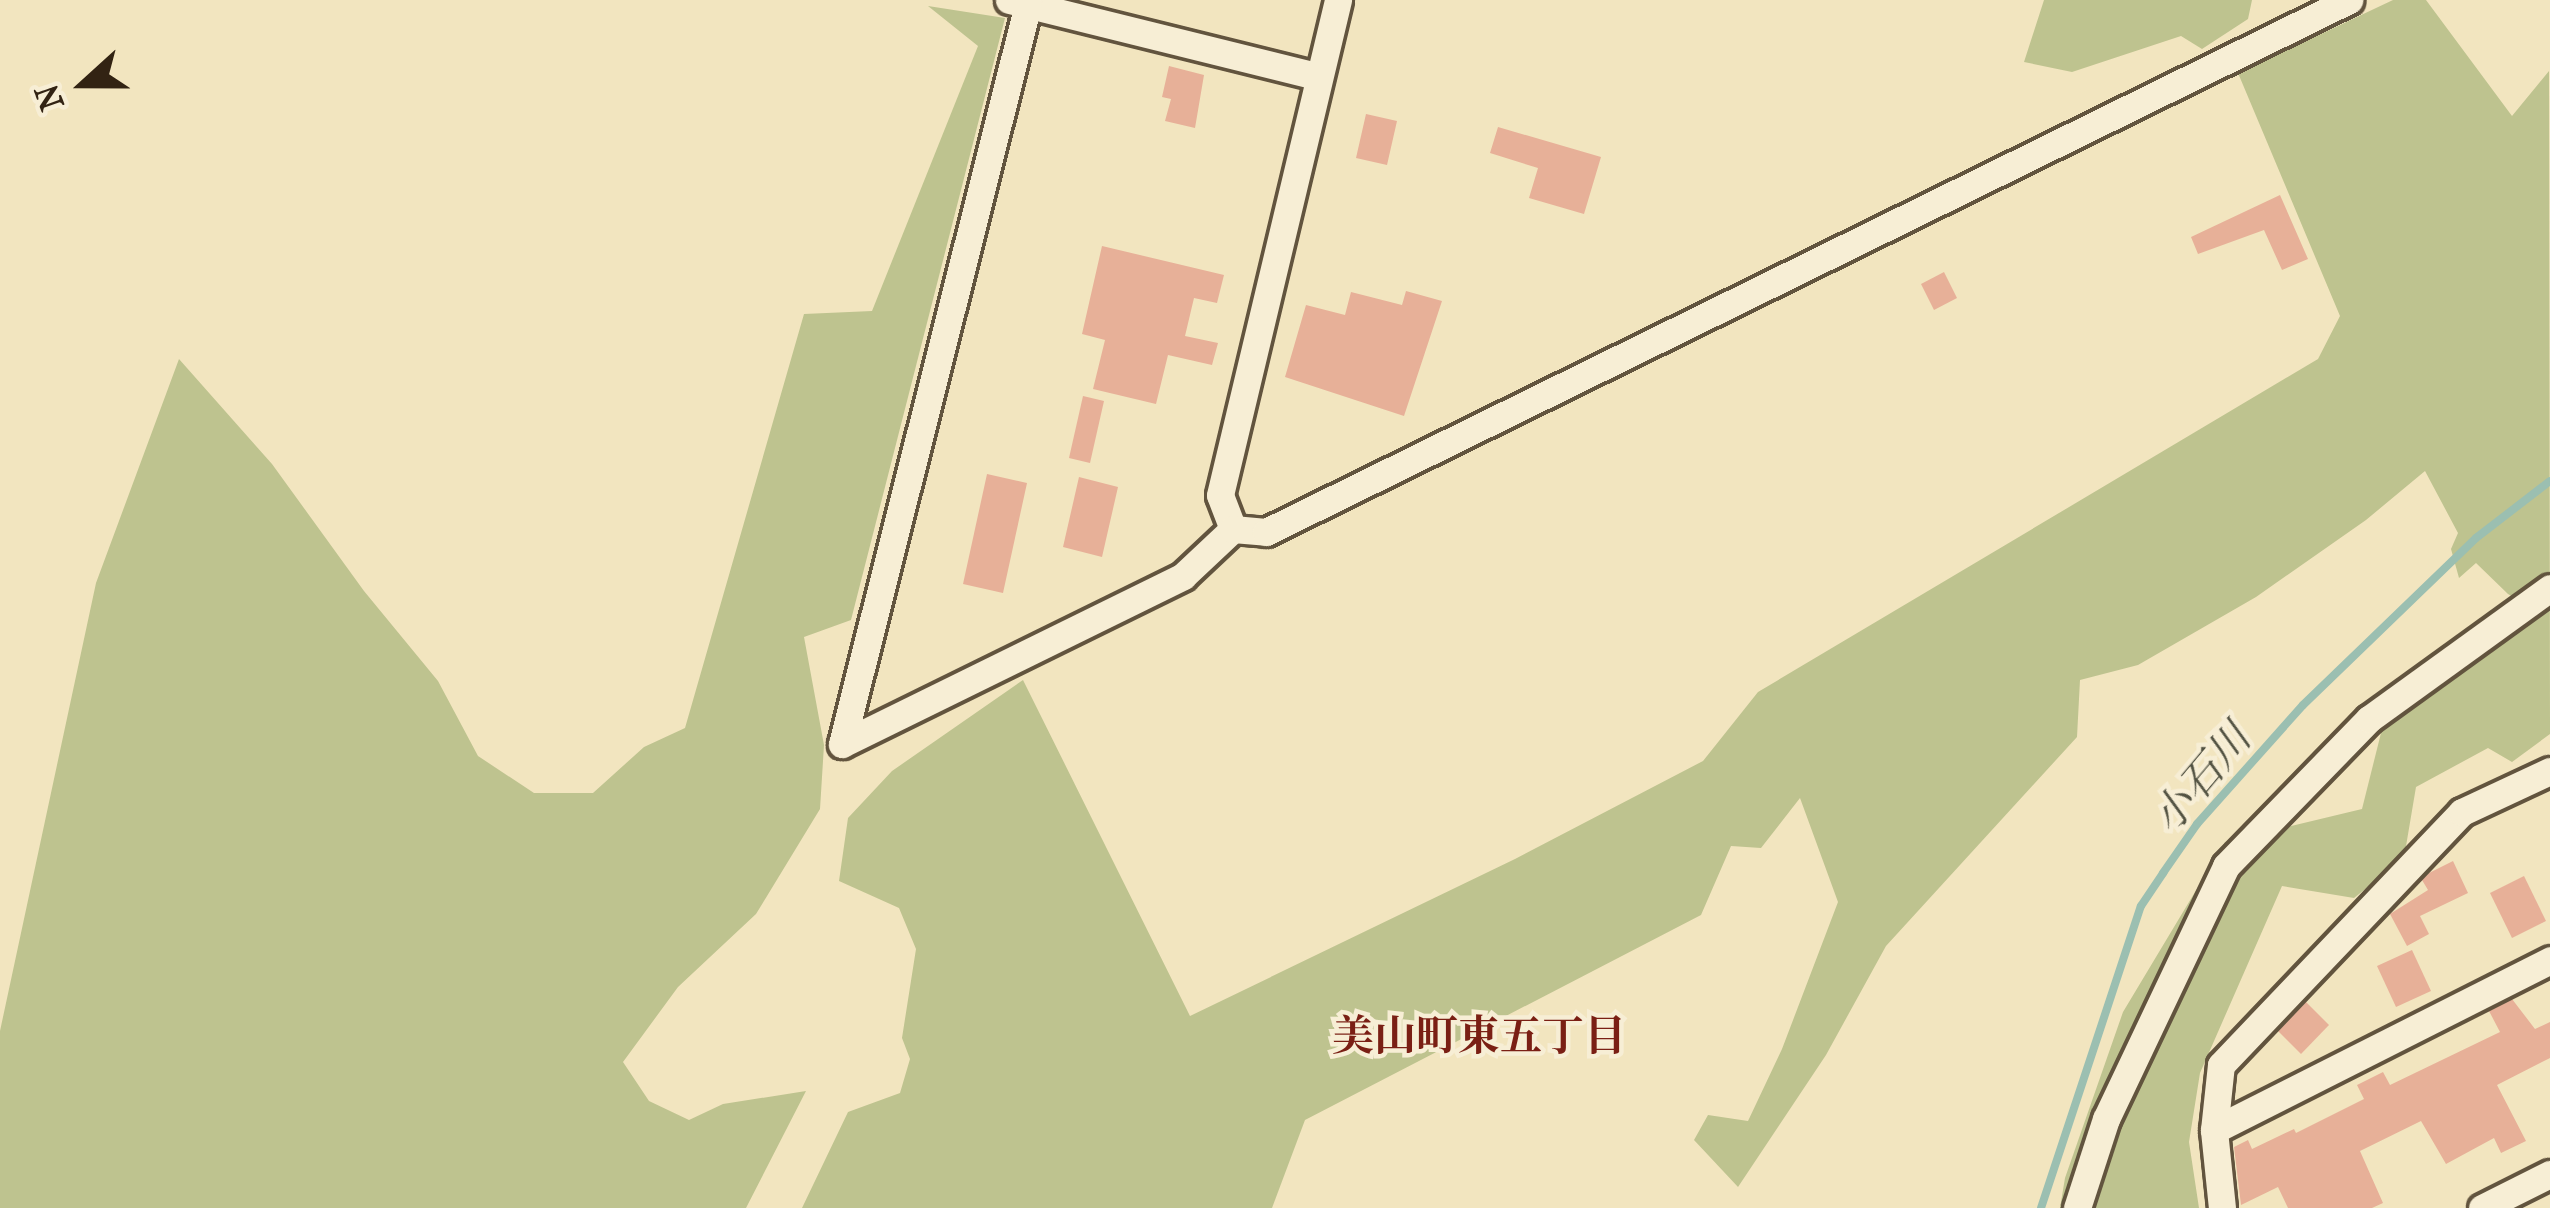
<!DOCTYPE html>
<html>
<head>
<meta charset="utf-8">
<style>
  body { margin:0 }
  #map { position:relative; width:2550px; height:1208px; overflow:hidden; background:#f2e5bf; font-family:"IM FELL French Canon","Noto Serif JP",serif }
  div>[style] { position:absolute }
  .green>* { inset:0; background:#bec38f }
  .stream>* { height:8px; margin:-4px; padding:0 4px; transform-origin:4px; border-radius:4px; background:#9bbfb1 }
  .building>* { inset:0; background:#e7b098 }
  .roads { filter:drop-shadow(3px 0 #62543e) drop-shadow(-3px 0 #62543e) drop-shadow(0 3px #62543e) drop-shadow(0 -3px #62543e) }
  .minor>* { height:27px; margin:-13.5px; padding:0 13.5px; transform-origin:13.5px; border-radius:13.5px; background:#f7eed5 }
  span { translate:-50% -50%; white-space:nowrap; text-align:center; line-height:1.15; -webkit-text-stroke:9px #f7eed5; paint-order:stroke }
  .water-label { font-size:42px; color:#525242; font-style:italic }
  .neighbourhood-label { font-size:42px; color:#7a1f14; font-weight:700 }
  .north { position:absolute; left:24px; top:24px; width:120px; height:120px; -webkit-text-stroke:9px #f7eed5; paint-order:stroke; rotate:249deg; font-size:33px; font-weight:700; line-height:48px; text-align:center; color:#322313 }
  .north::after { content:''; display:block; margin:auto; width:42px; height:54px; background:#322313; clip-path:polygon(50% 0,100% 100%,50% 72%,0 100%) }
</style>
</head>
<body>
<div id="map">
  <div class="green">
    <i style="clip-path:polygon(2044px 0,2252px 0,2248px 19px,2202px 49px,2181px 36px,2072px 72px,2024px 62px)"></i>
    <i style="clip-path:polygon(2393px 0,2426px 0,2512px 116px,2549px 71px,2550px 734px,2512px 762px,2488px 748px,2416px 787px,2404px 858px,2354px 898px,2282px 886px,2200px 1073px,2189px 1142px,2199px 1208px,2060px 1208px,2065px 1178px,2123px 1012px,2225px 842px,2362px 809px,2382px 729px,2535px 610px,2508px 594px,2476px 563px,2459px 578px,2451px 549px,2458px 533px,2425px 471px,2366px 520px,2256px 597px,2138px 665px,2080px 680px,2077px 737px,1886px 946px,1826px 1055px,1738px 1187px,1694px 1140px,1708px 1115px,1748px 1121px,1782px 1049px,1838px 902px,1800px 798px,1761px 848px,1731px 846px,1701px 915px,1305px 1120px,1272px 1208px,802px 1208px,848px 1112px,900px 1093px,910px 1059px,902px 1038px,916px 949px,899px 908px,839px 881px,848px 818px,892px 771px,1023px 680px,1190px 1016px,1515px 859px,1703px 761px,1758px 692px,2318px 359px,2340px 316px,2238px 73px)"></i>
    <i style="clip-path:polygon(928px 6px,1005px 18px,851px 620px,804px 637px,824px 745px,820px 809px,756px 914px,678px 987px,623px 1062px,649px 1101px,689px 1120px,723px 1104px,806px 1091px,746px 1208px,0 1208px,0 1031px,96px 583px,179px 359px,272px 464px,364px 591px,438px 681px,478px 756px,534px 793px,593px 793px,644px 747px,685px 728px,804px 314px,872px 311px,978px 46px)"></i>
  </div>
  <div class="stream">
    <i style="left:2041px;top:1208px;width:318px;rotate:-71.7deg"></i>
    <i style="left:2141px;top:906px;width:40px;rotate:-56deg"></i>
    <i style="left:2163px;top:873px;width:60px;rotate:-55.2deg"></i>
    <i style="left:2197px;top:824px;width:159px;rotate:-48.3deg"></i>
    <i style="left:2303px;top:705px;width:240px;rotate:-44deg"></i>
    <i style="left:2476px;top:538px;width:93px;rotate:-37.6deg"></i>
  </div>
  <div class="building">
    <i style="clip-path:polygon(1169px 66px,1204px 75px,1195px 128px,1165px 121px,1171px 99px,1162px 97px)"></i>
    <i style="clip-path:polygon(1366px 114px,1397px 121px,1387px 165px,1356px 158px)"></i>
    <i style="clip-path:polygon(1498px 127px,1601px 157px,1584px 214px,1529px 198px,1538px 168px,1490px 153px)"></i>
    <i style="clip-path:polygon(2280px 195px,2308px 259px,2282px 270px,2264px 230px,2198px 254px,2191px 237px)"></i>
    <i style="clip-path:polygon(1102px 246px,1224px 275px,1217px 303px,1194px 298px,1185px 336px,1218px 343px,1212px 365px,1168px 355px,1156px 404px,1093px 389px,1105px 340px,1082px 334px)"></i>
    <i style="clip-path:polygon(1944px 272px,1957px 298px,1934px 310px,1921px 284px)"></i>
    <i style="clip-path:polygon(1406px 291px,1442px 301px,1404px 416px,1285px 377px,1306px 305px,1345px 315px,1351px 292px,1402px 305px)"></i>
    <i style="clip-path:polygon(1083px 396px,1104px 401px,1090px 463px,1069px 458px)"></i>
    <i style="clip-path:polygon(987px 474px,1027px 483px,1003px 593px,963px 584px)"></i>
    <i style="clip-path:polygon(1079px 477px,1118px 487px,1102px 557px,1063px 547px)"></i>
    <i style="clip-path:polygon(2453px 861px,2468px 893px,2420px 916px,2429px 934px,2407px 946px,2390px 914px,2428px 890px,2422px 880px,2429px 873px)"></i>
    <i style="clip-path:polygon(2524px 876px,2546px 921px,2512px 938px,2490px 893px)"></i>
    <i style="clip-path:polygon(2412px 950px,2431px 991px,2396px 1007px,2377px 966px)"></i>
    <i style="clip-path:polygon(2512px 999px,2535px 1029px,2550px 1022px,2550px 1058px,2497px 1085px,2526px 1141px,2501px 1153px,2494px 1138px,2446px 1164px,2421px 1121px,2360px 1151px,2383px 1203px,2372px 1208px,2288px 1208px,2278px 1187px,2241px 1205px,2234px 1147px,2248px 1140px,2252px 1149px,2294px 1129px,2296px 1133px,2364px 1099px,2357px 1085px,2383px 1072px,2390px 1085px,2500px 1032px,2489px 1011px)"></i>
    <i style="clip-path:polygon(2306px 1002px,2329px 1025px,2301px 1054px,2278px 1031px)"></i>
  </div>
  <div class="roads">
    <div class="minor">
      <i style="left:1009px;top:0;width:319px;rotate:13.9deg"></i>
      <i style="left:1233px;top:529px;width:36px;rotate:-111deg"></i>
      <i style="left:1220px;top:495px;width:509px;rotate:-76.59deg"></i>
      <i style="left:842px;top:744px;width:380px;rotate:-26.2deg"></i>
      <i style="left:1183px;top:576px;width:69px;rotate:-43.2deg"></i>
      <i style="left:1233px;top:529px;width:33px;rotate:5deg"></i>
      <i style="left:1266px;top:532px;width:1207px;rotate:-26.16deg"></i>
      <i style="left:842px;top:744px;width:763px;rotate:-75.89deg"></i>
      <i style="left:2214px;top:1130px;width:377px;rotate:-26.8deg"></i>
      <i style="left:2077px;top:1208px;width:94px;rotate:-72deg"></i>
      <i style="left:2106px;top:1119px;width:280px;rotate:-64.6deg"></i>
      <i style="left:2226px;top:866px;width:205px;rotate:-45.8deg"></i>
      <i style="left:2369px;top:719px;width:223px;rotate:-35.9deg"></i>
      <i style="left:2222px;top:1208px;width:78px;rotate:-95.9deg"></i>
      <i style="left:2214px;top:1130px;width:65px;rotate:-83.9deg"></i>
      <i style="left:2221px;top:1065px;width:349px;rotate:-46.4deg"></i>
      <i style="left:2462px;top:812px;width:97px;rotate:-25deg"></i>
      <i style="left:2482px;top:1208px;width:76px;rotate:-26.6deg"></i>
    </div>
  </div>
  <div class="water-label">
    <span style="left:2202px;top:779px;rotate:-50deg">小石川</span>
  </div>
  <div class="neighbourhood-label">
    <span style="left:1479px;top:1037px">美山町東五丁目</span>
  </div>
  <div class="north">N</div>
</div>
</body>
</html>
